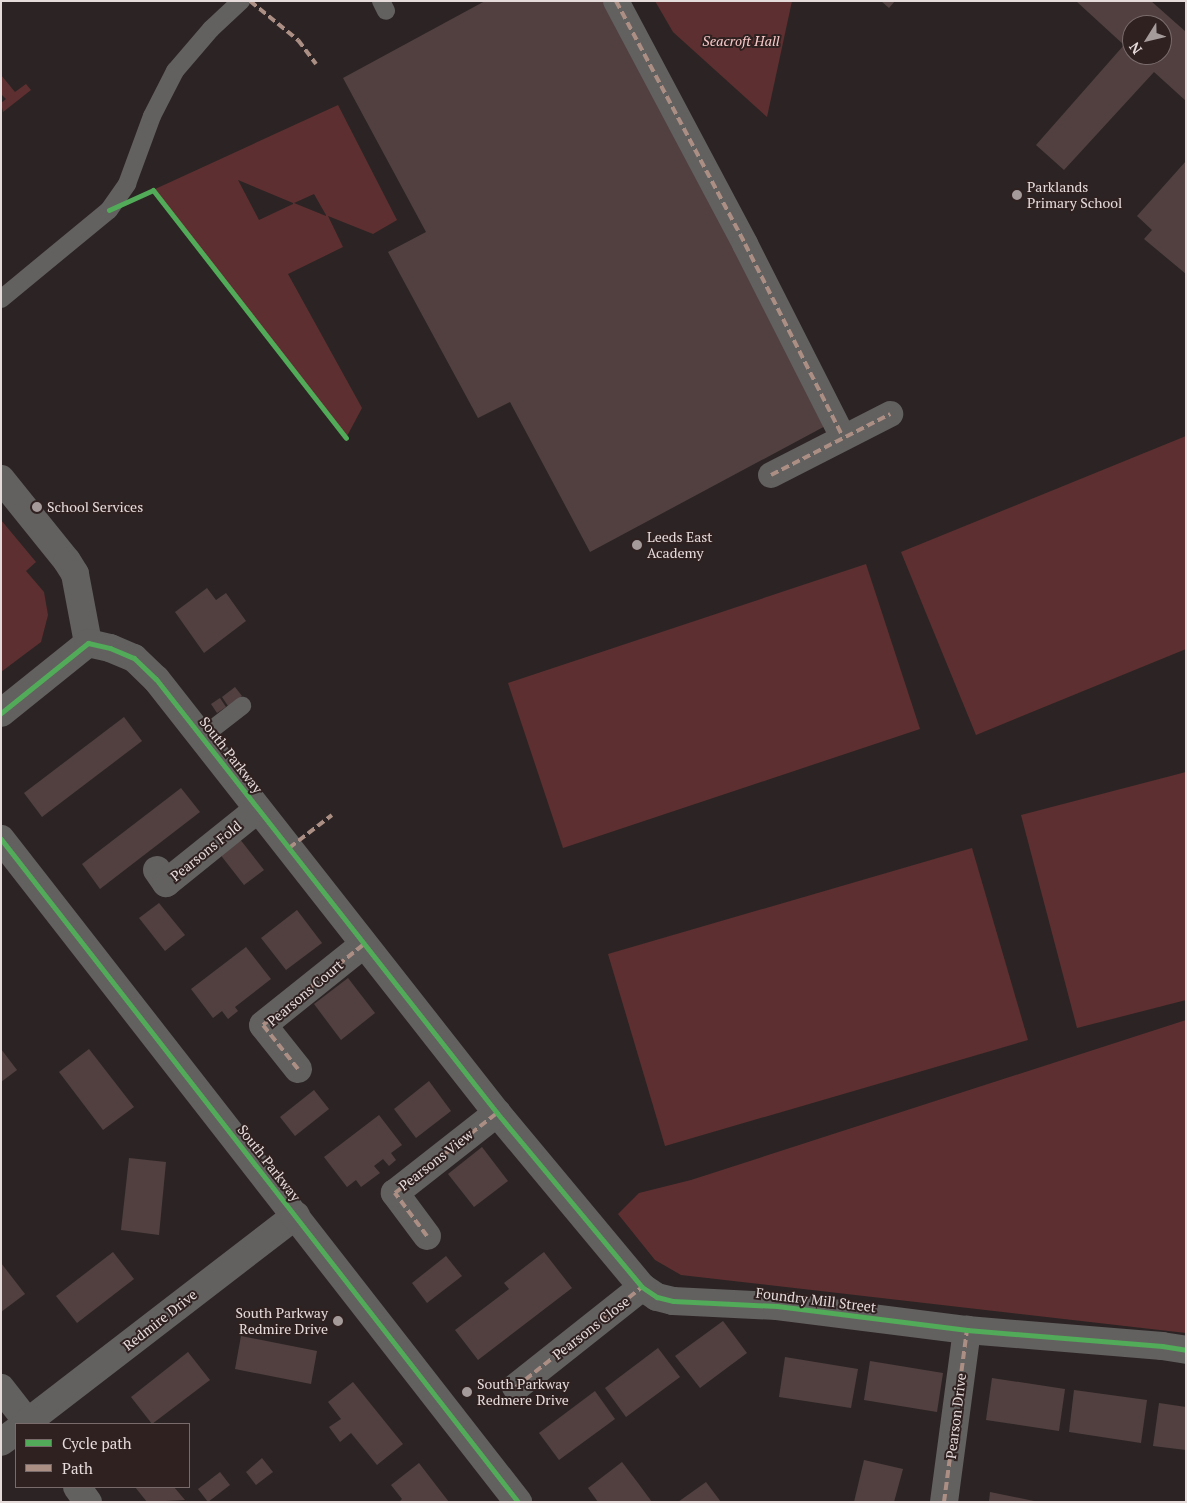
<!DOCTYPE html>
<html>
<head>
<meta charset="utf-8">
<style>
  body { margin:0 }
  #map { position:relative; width:1187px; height:1503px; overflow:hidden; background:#2c2424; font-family:"PT Serif",serif }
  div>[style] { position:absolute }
  .green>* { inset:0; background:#5e2f30 }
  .building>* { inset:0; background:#524041 }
  .service>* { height:18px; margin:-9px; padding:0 9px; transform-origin:9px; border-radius:9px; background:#636060 }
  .pedestrian>* { height:26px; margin:-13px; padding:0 13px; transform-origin:13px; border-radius:13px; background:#636060 }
  .minor>* { height:28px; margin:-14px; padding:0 14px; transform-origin:14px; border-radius:14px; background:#636060 }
  .tertiary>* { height:28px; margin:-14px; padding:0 14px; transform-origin:14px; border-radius:14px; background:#636060 }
  .quiet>* { height:4px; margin-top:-2px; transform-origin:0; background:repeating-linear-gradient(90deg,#ac8f84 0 8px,transparent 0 12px) }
  .cycleway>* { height:5px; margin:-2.5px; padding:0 2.5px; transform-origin:2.5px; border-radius:2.5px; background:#51ab58 }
  .dots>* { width:14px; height:14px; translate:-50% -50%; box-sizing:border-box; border:2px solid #302121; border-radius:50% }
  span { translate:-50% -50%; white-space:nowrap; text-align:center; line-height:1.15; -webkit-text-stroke:4px #302121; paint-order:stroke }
  .park-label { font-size:14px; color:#f8cac9; font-style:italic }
  .poi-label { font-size:14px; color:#e6dbdb }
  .left { translate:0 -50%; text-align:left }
  .right { translate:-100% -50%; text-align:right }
  .street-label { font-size:14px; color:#e6dbdb }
  .frame { position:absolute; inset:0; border:2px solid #e6dbdb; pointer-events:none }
  .legend { position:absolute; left:15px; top:1423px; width:175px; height:65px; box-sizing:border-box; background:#302121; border:1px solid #796b6b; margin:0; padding:6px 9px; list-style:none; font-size:15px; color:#e6dbdb }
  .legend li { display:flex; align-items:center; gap:10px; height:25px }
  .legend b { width:25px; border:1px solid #796b6b }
  .north { position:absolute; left:1122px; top:15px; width:50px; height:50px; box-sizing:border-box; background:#302121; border:1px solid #796b6b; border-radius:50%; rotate:234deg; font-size:14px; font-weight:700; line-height:20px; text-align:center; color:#e6dbdb }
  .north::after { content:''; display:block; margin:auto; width:18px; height:22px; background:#a59b9b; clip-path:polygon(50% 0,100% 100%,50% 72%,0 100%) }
</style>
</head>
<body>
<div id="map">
  <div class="green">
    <i style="clip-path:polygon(655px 1px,792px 1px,767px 117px,673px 32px)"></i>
    <i style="clip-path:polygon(1px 75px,15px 92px,26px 84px,31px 90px,3px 112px,1px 103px,6px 99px,1px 94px)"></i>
    <i style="clip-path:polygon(evenodd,338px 105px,397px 220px,373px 234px,328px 216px,343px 247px,288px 274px,362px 408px,346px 438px,153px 190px,338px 105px,238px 180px,293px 203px,293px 204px,259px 220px,238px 180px,338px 105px,314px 194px,326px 215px,326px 216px,294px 203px,314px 194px)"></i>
    <i style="clip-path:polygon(1186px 436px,1186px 649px,976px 735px,901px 552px)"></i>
    <i style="clip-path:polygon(1px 520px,36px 562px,26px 571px,44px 592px,48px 615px,41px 642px,1px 672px)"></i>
    <i style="clip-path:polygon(866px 564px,920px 729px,563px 848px,508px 683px)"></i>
    <i style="clip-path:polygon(1186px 772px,1186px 1000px,1077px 1028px,1021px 815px)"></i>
    <i style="clip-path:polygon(972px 848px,1028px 1040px,665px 1146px,608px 954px)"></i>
    <i style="clip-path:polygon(1186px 1020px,1186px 1333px,681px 1275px,655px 1260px,618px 1214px,639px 1193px,691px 1180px)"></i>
  </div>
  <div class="building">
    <i style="clip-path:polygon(485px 1px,603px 1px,829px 424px,590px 552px,510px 402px,478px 418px,388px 252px,426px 232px,343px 78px)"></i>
    <i style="clip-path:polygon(881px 1px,895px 1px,889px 8px)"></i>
    <i style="clip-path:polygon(evenodd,1076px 1px,1151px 1px,1186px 32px,1186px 101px,1154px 72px,1064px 170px,1036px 145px,1124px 45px,1076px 1px,1132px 25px,1162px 25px,1162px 55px,1132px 55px,1132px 25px)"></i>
    <i style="clip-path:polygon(1186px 161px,1186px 274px,1144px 239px,1152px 230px,1137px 216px)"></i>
    <i style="clip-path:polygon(207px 588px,216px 600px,226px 593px,246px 621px,204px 653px,175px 612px)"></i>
    <i style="clip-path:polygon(235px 687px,242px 696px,228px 706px,222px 697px)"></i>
    <i style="clip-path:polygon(220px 698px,226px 707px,217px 713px,211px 704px)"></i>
    <i style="clip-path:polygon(124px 717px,142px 741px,42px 817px,24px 793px)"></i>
    <i style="clip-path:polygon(181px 788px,200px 812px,100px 889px,82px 864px)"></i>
    <i style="clip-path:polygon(239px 838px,264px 870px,244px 885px,219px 853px)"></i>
    <i style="clip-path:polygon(159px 903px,185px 935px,165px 951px,139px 918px)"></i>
    <i style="clip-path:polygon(297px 910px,322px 943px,286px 970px,261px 938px)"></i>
    <i style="clip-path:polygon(246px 947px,271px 979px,235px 1007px,238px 1011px,228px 1019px,222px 1011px,213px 1018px,191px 989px)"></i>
    <i style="clip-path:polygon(348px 978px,375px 1013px,341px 1040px,314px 1004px)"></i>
    <i style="clip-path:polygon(1px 1049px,17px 1070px,1px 1082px)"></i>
    <i style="clip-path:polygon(89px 1049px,134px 1107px,103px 1130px,59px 1072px)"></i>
    <i style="clip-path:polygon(429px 1081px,451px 1111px,416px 1138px,394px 1109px)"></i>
    <i style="clip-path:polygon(314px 1090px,329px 1109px,295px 1136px,280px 1117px)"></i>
    <i style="clip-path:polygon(379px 1115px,402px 1145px,391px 1153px,396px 1160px,389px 1166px,383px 1159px,374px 1166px,380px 1173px,361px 1187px,356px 1180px,347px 1187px,324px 1157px)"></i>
    <i style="clip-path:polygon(482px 1147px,508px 1181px,474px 1207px,448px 1174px)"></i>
    <i style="clip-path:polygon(129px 1158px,166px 1162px,159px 1235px,121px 1230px)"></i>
    <i style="clip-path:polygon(113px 1252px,134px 1279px,77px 1323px,56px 1296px)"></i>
    <i style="clip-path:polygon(544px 1252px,572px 1288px,478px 1360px,455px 1330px,509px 1289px,504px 1283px)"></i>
    <i style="clip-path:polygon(446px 1256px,462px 1276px,427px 1303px,412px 1283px)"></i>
    <i style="clip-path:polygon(1px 1263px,25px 1294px,1px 1312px)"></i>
    <i style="clip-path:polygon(723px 1321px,747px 1353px,700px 1388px,675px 1356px)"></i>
    <i style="clip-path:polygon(241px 1336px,317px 1351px,311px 1384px,235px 1369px)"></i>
    <i style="clip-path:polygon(658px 1348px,680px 1377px,626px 1417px,605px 1388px)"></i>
    <i style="clip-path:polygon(188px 1352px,210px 1380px,152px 1424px,131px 1397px)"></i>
    <i style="clip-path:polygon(785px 1357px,858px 1369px,851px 1408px,779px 1397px)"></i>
    <i style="clip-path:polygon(870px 1361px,943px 1373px,937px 1412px,864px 1400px)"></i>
    <i style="clip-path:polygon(992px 1378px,1065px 1389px,1059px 1431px,986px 1420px)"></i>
    <i style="clip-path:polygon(353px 1382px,403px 1444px,377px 1465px,351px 1433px,340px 1442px,329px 1427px,341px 1419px,328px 1402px)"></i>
    <i style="clip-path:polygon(1074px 1390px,1147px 1400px,1141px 1443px,1069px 1432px)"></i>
    <i style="clip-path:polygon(595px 1391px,615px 1419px,559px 1460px,539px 1433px)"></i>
    <i style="clip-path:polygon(1159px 1403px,1186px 1407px,1186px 1450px,1153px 1446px)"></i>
    <i style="clip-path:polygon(262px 1458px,273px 1472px,256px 1485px,246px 1472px)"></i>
    <i style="clip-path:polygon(864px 1460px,903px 1469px,894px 1502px,854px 1502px)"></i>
    <i style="clip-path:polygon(622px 1462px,638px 1483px,652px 1502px,598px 1502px,588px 1488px)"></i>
    <i style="clip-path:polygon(419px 1463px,442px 1493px,449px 1502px,399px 1502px,402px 1499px,391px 1485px)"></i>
    <i style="clip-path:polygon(220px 1472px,230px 1485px,208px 1502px,198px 1489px)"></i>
    <i style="clip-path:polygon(706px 1482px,721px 1502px,678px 1502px)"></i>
    <i style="clip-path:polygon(135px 1487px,174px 1487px,185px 1500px,147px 1502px)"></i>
    <i style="clip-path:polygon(990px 1492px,1034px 1501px,1034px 1502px,989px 1502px)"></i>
  </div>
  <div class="service">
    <i style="left:381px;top:1px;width:11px;rotate:63deg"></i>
    <i style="left:1px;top:299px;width:140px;rotate:-39.5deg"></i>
    <i style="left:109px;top:210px;width:32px;rotate:-55deg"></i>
    <i style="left:127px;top:184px;width:72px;rotate:-69.8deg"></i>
    <i style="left:152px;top:116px;width:51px;rotate:-62.9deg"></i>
    <i style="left:175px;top:71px;width:55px;rotate:-49.4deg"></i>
    <i style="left:211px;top:29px;width:41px;rotate:-43deg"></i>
    <i style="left:202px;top:737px;width:51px;rotate:-37.8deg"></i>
  </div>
  <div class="pedestrian">
    <i style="left:616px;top:1px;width:275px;rotate:62deg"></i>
    <i style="left:745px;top:244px;width:216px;rotate:63.1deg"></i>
    <i style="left:771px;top:475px;width:134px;rotate:-27.1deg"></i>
  </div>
  <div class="minor">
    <i style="left:1px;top:479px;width:105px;rotate:51.2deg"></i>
    <i style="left:67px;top:561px;width:15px;rotate:58deg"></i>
    <i style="left:75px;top:574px;width:70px;rotate:79.3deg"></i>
    <i style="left:1px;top:713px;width:112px;rotate:-38.8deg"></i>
    <i style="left:88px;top:643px;width:23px;rotate:13deg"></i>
    <i style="left:110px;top:648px;width:26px;rotate:23deg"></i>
    <i style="left:134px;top:658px;width:30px;rotate:44deg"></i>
    <i style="left:156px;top:679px;width:552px;rotate:51.84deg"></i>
    <i style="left:497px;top:1113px;width:226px;rotate:50.2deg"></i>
    <i style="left:642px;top:1287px;width:18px;rotate:34deg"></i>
    <i style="left:657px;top:1297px;width:16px;rotate:14deg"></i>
    <i style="left:673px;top:1301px;width:104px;rotate:2.8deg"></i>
    <i style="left:777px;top:1306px;width:192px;rotate:7.2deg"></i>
    <i style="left:967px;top:1330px;width:196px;rotate:4.7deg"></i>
    <i style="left:1162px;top:1346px;width:24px;rotate:9deg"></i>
    <i style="left:157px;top:870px;width:16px;rotate:55deg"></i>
    <i style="left:166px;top:883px;width:118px;rotate:-38.8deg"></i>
    <i style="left:298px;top:1069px;width:56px;rotate:-128.5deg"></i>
    <i style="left:263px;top:1025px;width:129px;rotate:-38.7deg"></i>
    <i style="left:427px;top:1236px;width:54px;rotate:-126.7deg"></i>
    <i style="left:395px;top:1193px;width:130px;rotate:-38.1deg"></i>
    <i style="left:516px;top:1387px;width:161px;rotate:-38.4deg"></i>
    <i style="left:1px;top:1388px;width:46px;rotate:52.1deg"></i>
    <i style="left:25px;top:1424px;width:342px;rotate:-37.6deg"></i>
    <i style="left:1px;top:1442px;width:19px;rotate:-36deg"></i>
    <i style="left:77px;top:1487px;width:19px;rotate:54deg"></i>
    <i style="left:944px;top:1502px;width:174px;rotate:-82.4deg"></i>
  </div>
  <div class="tertiary">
    <i style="left:1px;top:839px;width:841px;rotate:52.05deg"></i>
  </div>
  <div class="quiet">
    <i style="left:250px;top:1px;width:62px;rotate:39.1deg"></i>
    <i style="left:298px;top:40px;width:30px;rotate:53deg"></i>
    <i style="left:616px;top:1px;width:275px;rotate:62deg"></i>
    <i style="left:745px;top:244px;width:216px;rotate:63.1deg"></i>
    <i style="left:771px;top:475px;width:134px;rotate:-27.1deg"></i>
    <i style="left:289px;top:848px;width:54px;rotate:-37.5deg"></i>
    <i style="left:298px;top:1069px;width:56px;rotate:-128.5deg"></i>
    <i style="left:263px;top:1025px;width:129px;rotate:-38.7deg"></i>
    <i style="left:427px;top:1236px;width:54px;rotate:-126.7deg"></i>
    <i style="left:395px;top:1193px;width:130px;rotate:-38.1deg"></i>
    <i style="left:516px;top:1387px;width:161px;rotate:-38.4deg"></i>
    <i style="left:944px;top:1502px;width:174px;rotate:-82.4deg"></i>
  </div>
  <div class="cycleway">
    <i style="left:109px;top:210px;width:48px;rotate:-24.4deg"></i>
    <i style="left:153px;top:190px;width:314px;rotate:52.1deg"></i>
    <i style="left:1px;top:713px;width:112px;rotate:-38.8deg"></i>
    <i style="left:88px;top:643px;width:23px;rotate:13deg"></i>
    <i style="left:110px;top:648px;width:26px;rotate:23deg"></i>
    <i style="left:134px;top:658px;width:30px;rotate:44deg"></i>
    <i style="left:156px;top:679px;width:552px;rotate:51.84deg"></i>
    <i style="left:497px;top:1113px;width:226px;rotate:50.2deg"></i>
    <i style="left:642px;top:1287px;width:18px;rotate:34deg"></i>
    <i style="left:657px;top:1297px;width:16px;rotate:14deg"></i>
    <i style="left:673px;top:1301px;width:104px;rotate:2.8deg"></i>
    <i style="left:777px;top:1306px;width:192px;rotate:7.2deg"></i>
    <i style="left:967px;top:1330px;width:196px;rotate:4.7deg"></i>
    <i style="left:1162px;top:1346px;width:24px;rotate:9deg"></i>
    <i style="left:1px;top:839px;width:841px;rotate:52.05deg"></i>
  </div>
  <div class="dots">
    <i style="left:1017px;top:195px;background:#a59b9b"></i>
    <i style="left:37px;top:507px;background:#a59b9b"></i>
    <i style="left:637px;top:545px;background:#a59b9b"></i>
    <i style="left:338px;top:1321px;background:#a59b9b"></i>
    <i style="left:467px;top:1392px;background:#a59b9b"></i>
  </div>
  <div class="park-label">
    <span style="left:741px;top:41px">Seacroft Hall</span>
  </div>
  <div class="poi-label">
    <span class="left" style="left:1027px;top:195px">Parklands<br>Primary School</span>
    <span class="left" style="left:47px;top:507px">School Services</span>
    <span class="left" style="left:647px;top:545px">Leeds East<br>Academy</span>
    <span class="right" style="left:328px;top:1321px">South Parkway<br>Redmire Drive</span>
    <span class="left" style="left:477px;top:1392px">South Parkway<br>Redmere Drive</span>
  </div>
  <div class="street-label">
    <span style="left:231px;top:755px;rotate:52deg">South Parkway</span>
    <span style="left:206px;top:851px;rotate:-39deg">Pearsons Fold</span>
    <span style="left:305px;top:993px;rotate:-40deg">Pearsons Court</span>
    <span style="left:436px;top:1160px;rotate:-38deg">Pearsons View</span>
    <span style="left:269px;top:1163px;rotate:52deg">South Parkway</span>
    <span style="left:816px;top:1300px;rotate:7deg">Foundry Mill Street</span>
    <span style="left:160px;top:1320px;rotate:-38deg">Redmire Drive</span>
    <span style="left:591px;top:1328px;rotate:-38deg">Pearsons Close</span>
    <span style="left:956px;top:1416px;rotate:-83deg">Pearson Drive</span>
  </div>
  <div class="frame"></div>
  <ul class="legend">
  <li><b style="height:6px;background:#51ab58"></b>Cycle path</li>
  <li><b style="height:6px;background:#ac8f84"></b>Path</li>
  </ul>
  <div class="north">N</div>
</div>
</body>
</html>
